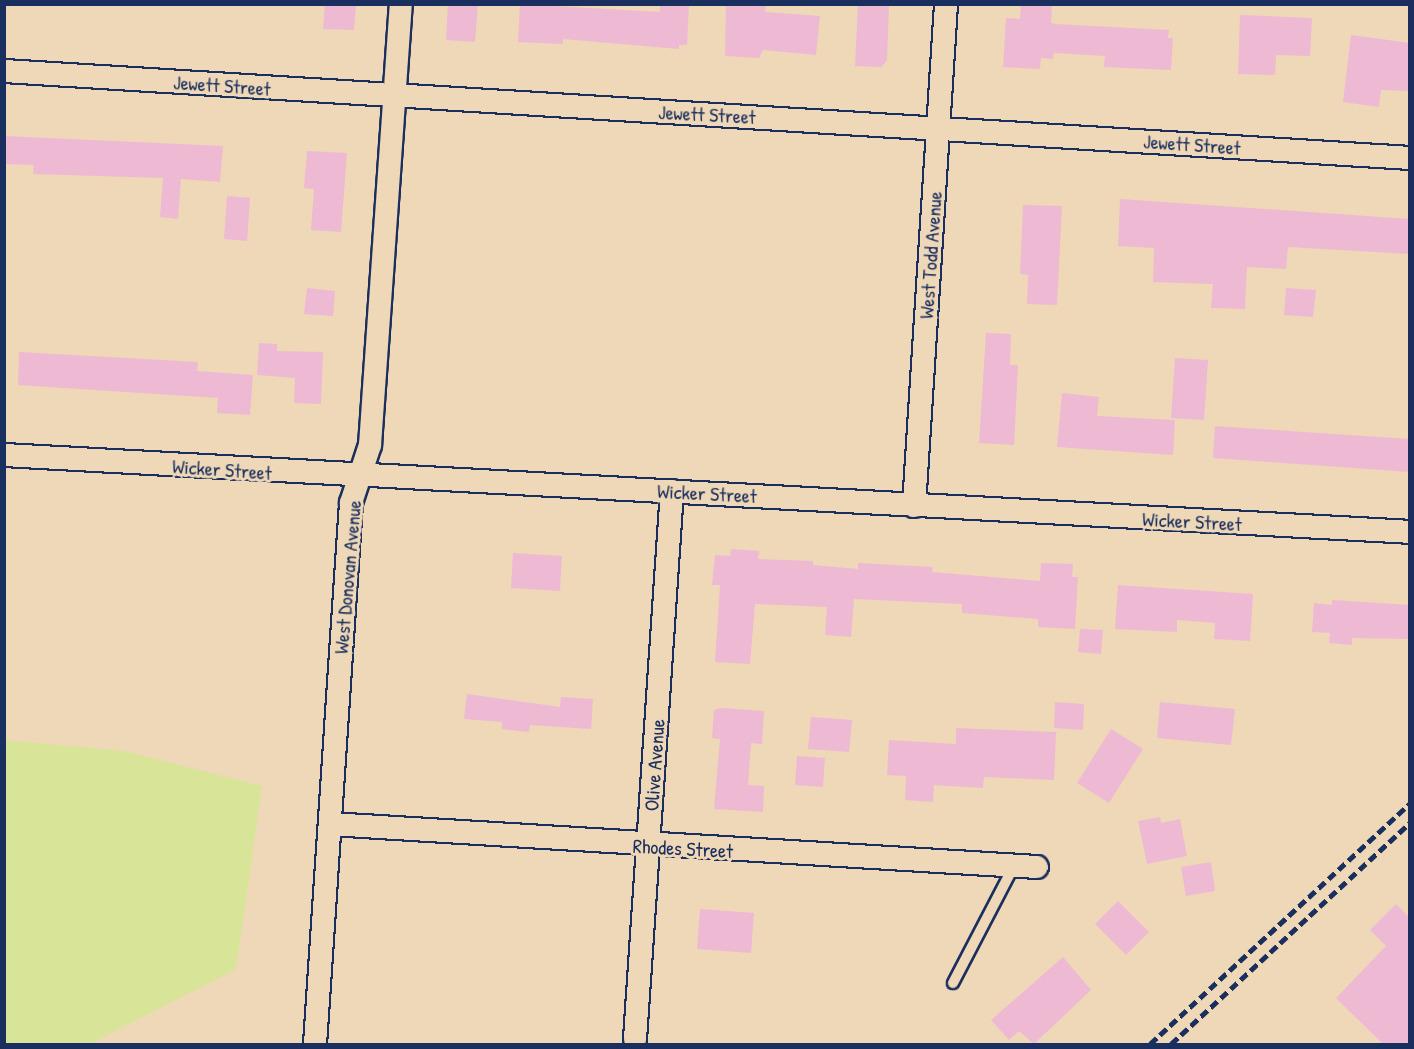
<!DOCTYPE html>
<html>
<head>
<meta charset="utf-8">
<style>
  body { margin:0 }
  #map { position:relative; width:1414px; height:1049px; overflow:hidden; background:#eed8b7; font-family:"Patrick Hand",sans-serif }
  div>[style] { position:absolute }
  .green>* { inset:0; background:#d8e497 }
  .building>* { inset:0; background:#eeb9d3 }
  .roads { filter:drop-shadow(2px 0 #1b2f5e) drop-shadow(-2px 0 #1b2f5e) drop-shadow(0 2px #1b2f5e) drop-shadow(0 -2px #1b2f5e) }
  .service>* { height:10px; margin:-5px; padding:0 5px; transform-origin:5px; border-radius:5px; background:#eed8b7 }
  .minor>* { height:22px; margin:-11px; padding:0 11px; transform-origin:11px; border-radius:11px; background:#eed8b7 }
  .rail>* { height:4.5px; margin-top:-2.25px; transform-origin:0; background:repeating-linear-gradient(90deg,#1b2f5e 0 9px,transparent 0 13.5px) }
  span { translate:-50% -50%; white-space:nowrap; text-align:center; line-height:1.15; -webkit-text-stroke:6px #eed8b7; paint-order:stroke }
  .street-label { font-size:20px; color:#1b2f5e }
  .frame { position:absolute; inset:0; border:6px solid #1b2f5e; pointer-events:none }
</style>
</head>
<body>
<div id="map">
  <div class="green">
    <i style="clip-path:polygon(5px 740px,124px 751px,262px 786px,236px 969px,90px 1044px,5px 1044px)"></i>
  </div>
  <div class="building">
    <i style="clip-path:polygon(325px 4px,356px 4px,354px 30px,323px 29px)"></i>
    <i style="clip-path:polygon(448px 4px,478px 4px,475px 42px,446px 40px)"></i>
    <i style="clip-path:polygon(520px 4px,660px 12px,660px 4px,689px 4px,687px 45px,679px 45px,679px 49px,563px 39px,563px 44px,518px 42px)"></i>
    <i style="clip-path:polygon(726px 4px,766px 4px,765px 12px,820px 16px,816px 55px,763px 50px,759px 58px,725px 56px)"></i>
    <i style="clip-path:polygon(858px 4px,889px 5px,887px 60px,881px 67px,855px 66px)"></i>
    <i style="clip-path:polygon(1021px 4px,1052px 4px,1051px 23px,1056px 24px,1169px 30px,1168px 38px,1173px 38px,1171px 70px,1104px 67px,1105px 56px,1054px 53px,1053px 59px,1041px 58px,1040px 69px,1003px 67px,1006px 18px,1020px 19px)"></i>
    <i style="clip-path:polygon(1240px 15px,1312px 18px,1310px 56px,1276px 55px,1275px 75px,1238px 74px)"></i>
    <i style="clip-path:polygon(1351px 35px,1410px 43px,1410px 91px,1381px 90px,1379px 107px,1343px 102px)"></i>
    <i style="clip-path:polygon(4px 136px,223px 146px,220px 182px,181px 179px,178px 219px,160px 217px,163px 178px,33px 174px,34px 165px,4px 164px)"></i>
    <i style="clip-path:polygon(307px 151px,347px 153px,341px 232px,311px 230px,314px 189px,304px 188px)"></i>
    <i style="clip-path:polygon(227px 196px,250px 198px,247px 241px,224px 239px)"></i>
    <i style="clip-path:polygon(1120px 199px,1410px 219px,1410px 254px,1288px 247px,1286px 269px,1247px 267px,1245px 309px,1211px 308px,1213px 284px,1153px 282px,1154px 248px,1118px 246px)"></i>
    <i style="clip-path:polygon(1023px 205px,1062px 206px,1057px 305px,1027px 304px,1028px 275px,1020px 274px)"></i>
    <i style="clip-path:polygon(307px 288px,335px 291px,333px 316px,304px 314px)"></i>
    <i style="clip-path:polygon(1286px 288px,1316px 290px,1313px 317px,1284px 315px)"></i>
    <i style="clip-path:polygon(986px 333px,1011px 334px,1010px 365px,1018px 365px,1014px 445px,979px 443px)"></i>
    <i style="clip-path:polygon(259px 343px,277px 344px,277px 351px,323px 352px,321px 404px,294px 403px,295px 378px,257px 375px)"></i>
    <i style="clip-path:polygon(19px 352px,198px 362px,197px 371px,253px 375px,250px 415px,217px 413px,218px 398px,18px 385px)"></i>
    <i style="clip-path:polygon(1175px 358px,1208px 360px,1204px 420px,1171px 418px)"></i>
    <i style="clip-path:polygon(1062px 393px,1099px 397px,1097px 416px,1175px 420px,1173px 455px,1057px 447px)"></i>
    <i style="clip-path:polygon(1215px 426px,1410px 439px,1410px 472px,1213px 458px)"></i>
    <i style="clip-path:polygon(731px 549px,759px 551px,758px 559px,813px 561px,813px 565px,858px 569px,858px 563px,933px 567px,932px 572px,1040px 581px,1041px 563px,1073px 564px,1072px 577px,1078px 577px,1075px 629px,1038px 627px,1038px 619px,962px 613px,962px 604px,854px 599px,851px 637px,825px 635px,827px 607px,755px 604px,750px 664px,715px 662px,720px 585px,712px 585px,715px 555px,730px 556px)"></i>
    <i style="clip-path:polygon(513px 553px,562px 556px,560px 591px,511px 588px)"></i>
    <i style="clip-path:polygon(1118px 585px,1253px 594px,1250px 641px,1214px 639px,1215px 623px,1177px 620px,1177px 632px,1115px 629px)"></i>
    <i style="clip-path:polygon(1332px 600px,1410px 605px,1410px 639px,1352px 638px,1352px 645px,1329px 643px,1330px 633px,1312px 632px,1314px 603px,1332px 605px)"></i>
    <i style="clip-path:polygon(1080px 629px,1103px 630px,1101px 654px,1078px 652px)"></i>
    <i style="clip-path:polygon(467px 694px,560px 707px,561px 697px,593px 699px,591px 729px,530px 725px,529px 732px,502px 729px,502px 722px,464px 719px)"></i>
    <i style="clip-path:polygon(1055px 702px,1084px 704px,1083px 730px,1054px 728px)"></i>
    <i style="clip-path:polygon(1160px 702px,1235px 709px,1231px 745px,1157px 738px)"></i>
    <i style="clip-path:polygon(721px 708px,764px 711px,762px 744px,751px 743px,748px 785px,764px 786px,763px 812px,714px 809px,720px 739px,712px 738px,714px 710px)"></i>
    <i style="clip-path:polygon(811px 717px,852px 720px,849px 752px,808px 749px)"></i>
    <i style="clip-path:polygon(956px 728px,1056px 732px,1054px 780px,984px 777px,983px 788px,934px 785px,933px 802px,905px 800px,906px 776px,887px 775px,889px 740px,956px 744px)"></i>
    <i style="clip-path:polygon(1111px 729px,1143px 749px,1109px 803px,1077px 783px)"></i>
    <i style="clip-path:polygon(797px 756px,825px 758px,823px 787px,795px 785px)"></i>
    <i style="clip-path:polygon(1160px 817px,1161px 823px,1180px 819px,1187px 856px,1147px 864px,1138px 821px)"></i>
    <i style="clip-path:polygon(1211px 862px,1215px 891px,1186px 896px,1181px 867px)"></i>
    <i style="clip-path:polygon(1118px 901px,1149px 932px,1126px 955px,1095px 924px)"></i>
    <i style="clip-path:polygon(1396px 904px,1410px 918px,1410px 1044px,1383px 1044px,1336px 998px,1386px 946px,1370px 930px)"></i>
    <i style="clip-path:polygon(700px 909px,754px 913px,751px 953px,697px 949px)"></i>
    <i style="clip-path:polygon(1063px 957px,1091px 990px,1034px 1044px,1019px 1031px,1009px 1040px,991px 1020px)"></i>
  </div>
  <div class="roads">
    <div class="service">
      <i style="left:953px;top:983px;width:132px;rotate:-62.5deg"></i>
    </div>
    <div class="minor">
      <i style="left:4px;top:71px;width:1409px;rotate:3.54deg"></i>
      <i style="left:4px;top:455px;width:1408px;rotate:3.13deg"></i>
      <i style="left:914px;top:506px;width:503px;rotate:-86.35deg"></i>
      <i style="left:330px;top:824px;width:708px;rotate:3.48deg"></i>
      <i style="left:635px;top:1039px;width:549px;rotate:-86.14deg"></i>
      <i style="left:315px;top:1044px;width:542px;rotate:-86.19deg"></i>
      <i style="left:351px;top:503px;width:61px;rotate:-71.9deg"></i>
      <i style="left:370px;top:445px;width:442px;rotate:-86deg"></i>
    </div>
  </div>
  <div class="rail">
    <i style="left:1150px;top:1044px;width:355px;rotate:-42.8deg"></i>
    <i style="left:1171px;top:1044px;width:326px;rotate:-42.8deg"></i>
  </div>
  <div class="street-label">
    <span style="left:222px;top:85px;rotate:4deg">Jewett Street</span>
    <span style="left:707px;top:114px;rotate:3deg">Jewett Street</span>
    <span style="left:1192px;top:144px;rotate:4deg">Jewett Street</span>
    <span style="left:930px;top:255px;rotate:-86deg">West Todd Avenue</span>
    <span style="left:222px;top:469px;rotate:4deg">Wicker Street</span>
    <span style="left:707px;top:493px;rotate:3deg">Wicker Street</span>
    <span style="left:1192px;top:521px;rotate:3deg">Wicker Street</span>
    <span style="left:347px;top:577px;rotate:-85deg">West Donovan Avenue</span>
    <span style="left:654px;top:765px;rotate:-86deg">Olive Avenue</span>
    <span style="left:683px;top:848px;rotate:3deg">Rhodes Street</span>
  </div>
  <div class="frame"></div>
</div>
</body>
</html>
